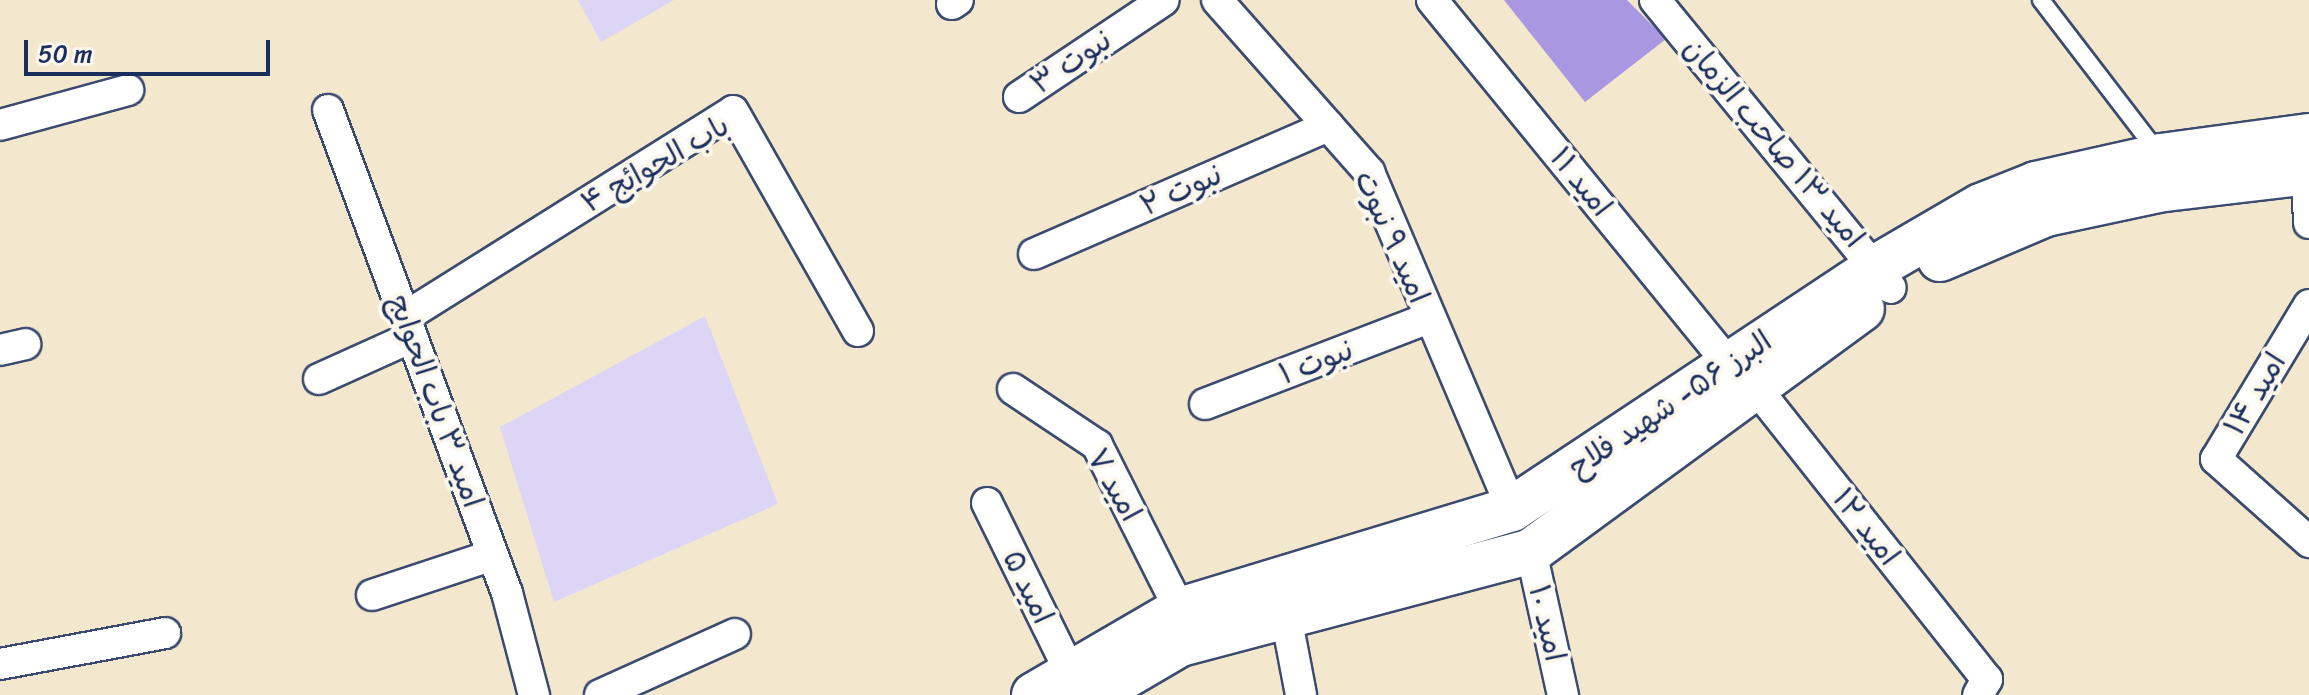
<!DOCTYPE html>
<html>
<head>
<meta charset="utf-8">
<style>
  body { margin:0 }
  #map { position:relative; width:2309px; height:695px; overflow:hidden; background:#f3e7cd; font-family:Sriracha,"Playpen Sans Arabic",sans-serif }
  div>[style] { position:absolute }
  .built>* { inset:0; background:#ddd5f6 }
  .building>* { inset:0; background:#aa97e1 }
  .roads { filter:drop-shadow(2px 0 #3b4b6f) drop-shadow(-2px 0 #3b4b6f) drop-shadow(0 2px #3b4b6f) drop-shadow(0 -2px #3b4b6f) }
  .lane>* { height:16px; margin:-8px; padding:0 8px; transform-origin:8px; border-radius:8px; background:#fff }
  .street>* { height:30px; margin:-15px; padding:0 15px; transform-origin:15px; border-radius:15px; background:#fff }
  .secondary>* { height:44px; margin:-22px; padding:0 22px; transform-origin:22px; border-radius:22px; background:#fff }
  span { translate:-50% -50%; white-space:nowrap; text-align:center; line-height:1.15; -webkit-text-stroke:8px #fbf7ec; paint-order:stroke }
  .street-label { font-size:30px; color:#1b2f5e }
  .scale { position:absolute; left:24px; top:40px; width:246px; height:36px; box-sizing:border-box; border:4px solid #1b2f5e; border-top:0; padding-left:10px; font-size:24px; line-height:28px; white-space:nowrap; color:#1b2f5e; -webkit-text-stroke:6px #fbf7ec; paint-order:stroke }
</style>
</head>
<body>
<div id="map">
  <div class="built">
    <i style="clip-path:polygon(578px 0,674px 0,601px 42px)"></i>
    <i style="clip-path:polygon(705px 316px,778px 504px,554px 602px,500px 427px)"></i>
  </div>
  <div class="building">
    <i style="clip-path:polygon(1504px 0,1627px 0,1666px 39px,1585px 102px)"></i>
  </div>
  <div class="roads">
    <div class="lane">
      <i style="left:2041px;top:0;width:194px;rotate:52.5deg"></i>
    </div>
    <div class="street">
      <i style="left:1217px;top:0;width:230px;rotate:48.5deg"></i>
      <i style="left:1369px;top:172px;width:366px;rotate:67deg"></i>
      <i style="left:1432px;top:0;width:470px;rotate:50.8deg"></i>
      <i style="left:1729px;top:364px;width:36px;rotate:42deg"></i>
      <i style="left:1756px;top:388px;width:372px;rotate:51.6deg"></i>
      <i style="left:1987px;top:679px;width:18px;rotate:119deg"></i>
      <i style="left:1655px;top:0;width:372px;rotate:50.7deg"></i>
      <i style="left:952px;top:4px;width:7px;rotate:-34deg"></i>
      <i style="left:1019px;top:97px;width:174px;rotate:-33.8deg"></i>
      <i style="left:328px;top:110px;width:515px;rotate:69.67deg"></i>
      <i style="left:507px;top:593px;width:106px;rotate:75.2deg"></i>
      <i style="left:0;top:125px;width:133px;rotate:-15.3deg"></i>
      <i style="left:2307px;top:172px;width:51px;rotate:87.8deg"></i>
      <i style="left:1034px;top:254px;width:321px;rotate:-23.5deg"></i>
      <i style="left:2309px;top:305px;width:180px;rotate:121.1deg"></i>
      <i style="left:2216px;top:459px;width:125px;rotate:41.7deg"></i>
      <i style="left:405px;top:317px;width:387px;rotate:-32.1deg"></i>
      <i style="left:733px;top:111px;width:253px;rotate:60.4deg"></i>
      <i style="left:0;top:350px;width:26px;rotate:-13deg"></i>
      <i style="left:319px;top:379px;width:102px;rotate:-24.3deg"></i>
      <i style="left:1013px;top:389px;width:101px;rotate:33.7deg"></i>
      <i style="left:1097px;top:445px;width:185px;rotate:63.3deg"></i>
      <i style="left:1205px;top:404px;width:238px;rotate:-21deg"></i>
      <i style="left:987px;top:503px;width:188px;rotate:63.8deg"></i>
      <i style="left:1531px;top:551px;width:148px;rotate:77.5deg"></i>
      <i style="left:372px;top:595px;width:127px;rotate:-18.3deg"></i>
      <i style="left:1286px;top:616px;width:80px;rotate:79.2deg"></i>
      <i style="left:0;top:664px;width:168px;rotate:-10.6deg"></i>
      <i style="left:600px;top:695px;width:148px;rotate:-24.3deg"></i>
    </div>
    <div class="secondary">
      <i style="left:1940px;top:259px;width:115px;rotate:-23deg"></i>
      <i style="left:2046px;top:214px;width:121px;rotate:-12deg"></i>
      <i style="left:2164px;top:189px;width:146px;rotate:-6.7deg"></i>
      <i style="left:1034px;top:695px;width:169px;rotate:-30.2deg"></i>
      <i style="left:1180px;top:610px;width:347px;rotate:-16.9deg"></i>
      <i style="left:1512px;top:509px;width:437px;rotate:-33.6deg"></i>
      <i style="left:1876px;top:267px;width:121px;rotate:-30.2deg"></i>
      <i style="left:1981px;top:206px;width:59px;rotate:-21.8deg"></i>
      <i style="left:2036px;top:184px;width:128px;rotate:-12.6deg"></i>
      <i style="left:2161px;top:156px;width:149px;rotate:-7.7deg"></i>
      <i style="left:1093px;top:695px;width:101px;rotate:-30.4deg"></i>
      <i style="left:1180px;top:644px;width:363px;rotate:-14.8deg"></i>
      <i style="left:1531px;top:551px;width:410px;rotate:-36.2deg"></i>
    </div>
  </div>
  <div class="street-label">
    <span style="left:1071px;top:62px;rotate:-34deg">نبوت ۳</span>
    <span style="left:1774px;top:143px;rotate:50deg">امید ۱۳ صاحب الزمان</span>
    <span style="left:655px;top:164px;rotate:-30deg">باب الحوائج ۴</span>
    <span style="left:1581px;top:182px;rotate:51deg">امید ۱۱</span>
    <span style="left:1181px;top:190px;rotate:-24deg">نبوت ۲</span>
    <span style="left:1392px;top:237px;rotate:66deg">امید ۹ نبوت</span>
    <span style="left:1316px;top:362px;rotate:-21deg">نبوت ۱</span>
    <span style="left:2255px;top:394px;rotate:-59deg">امید ۱۴</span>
    <span style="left:436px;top:401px;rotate:70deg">امید ۳ باب الحوایج</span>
    <span style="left:1670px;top:404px;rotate:-34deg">البرز ۵۶- شهید فلاح</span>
    <span style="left:1114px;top:485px;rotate:60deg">امید ۷</span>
    <span style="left:1866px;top:527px;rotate:52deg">امید ۱۲</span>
    <span style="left:1028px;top:587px;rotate:64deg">امید ۵</span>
    <span style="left:1547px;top:623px;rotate:77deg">امید ۱۰</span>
  </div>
  <div class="scale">50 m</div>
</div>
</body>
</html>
